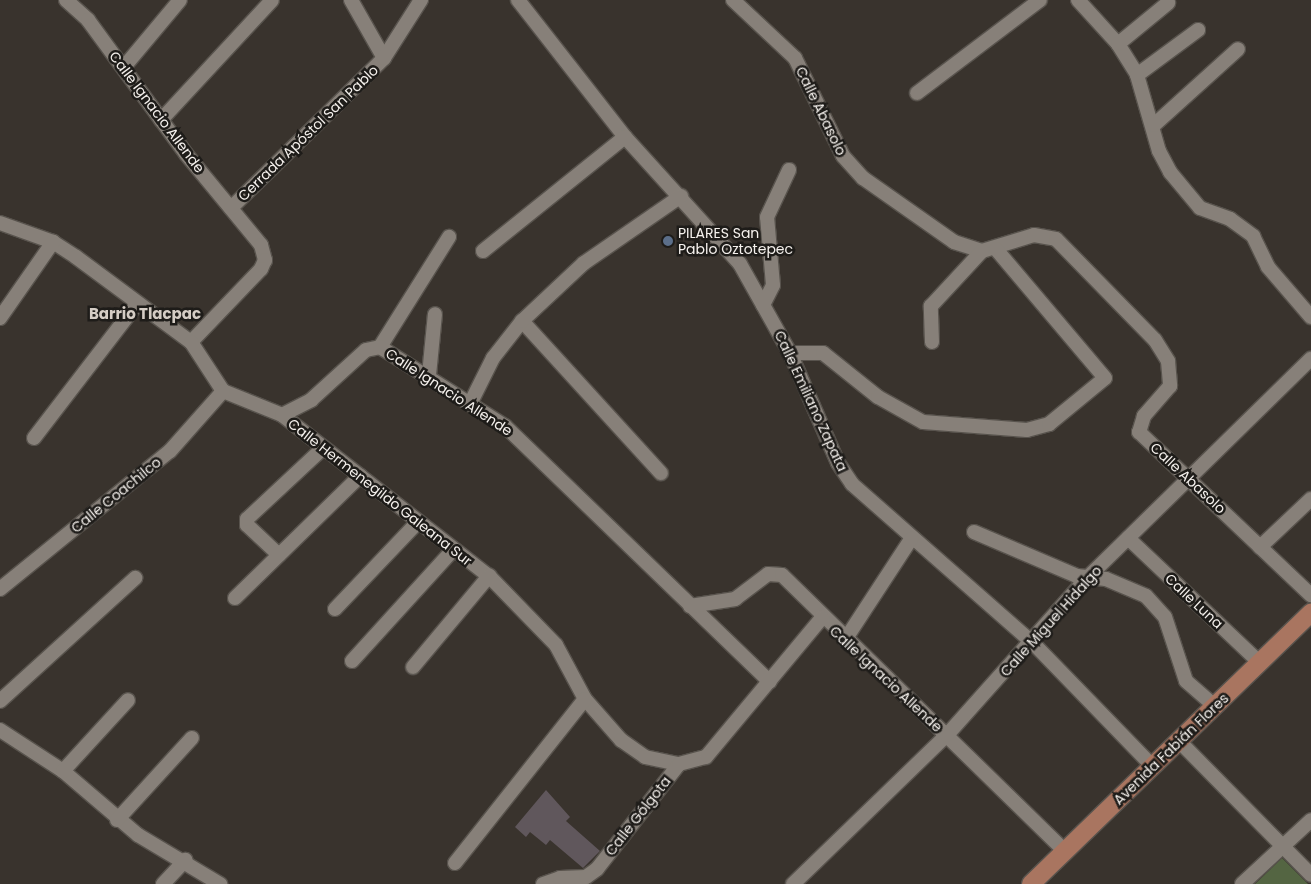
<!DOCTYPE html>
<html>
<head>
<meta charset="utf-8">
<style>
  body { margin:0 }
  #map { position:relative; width:1311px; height:884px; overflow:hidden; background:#39332d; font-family:Poppins,sans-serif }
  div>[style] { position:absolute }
  .green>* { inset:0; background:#546542 }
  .building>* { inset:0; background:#60575c }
  .roads { filter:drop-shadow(1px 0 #58534d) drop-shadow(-1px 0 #58534d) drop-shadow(0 1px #58534d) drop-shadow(0 -1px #58534d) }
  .minor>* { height:14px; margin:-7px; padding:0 7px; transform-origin:7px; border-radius:7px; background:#878079 }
  .major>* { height:18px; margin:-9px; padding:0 9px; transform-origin:9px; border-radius:9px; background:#a97560 }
  .dots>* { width:14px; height:14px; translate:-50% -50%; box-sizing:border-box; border:2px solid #1e1c19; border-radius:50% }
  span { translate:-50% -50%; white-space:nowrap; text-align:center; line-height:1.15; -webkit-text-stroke:5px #1e1c19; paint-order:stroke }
  .street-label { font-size:14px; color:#f5f1ed }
  .poi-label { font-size:14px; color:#f5f1ed }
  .left { translate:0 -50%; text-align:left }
  .neighbourhood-label { font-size:15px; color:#d5cdc5; font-weight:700 }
</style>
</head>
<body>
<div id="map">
  <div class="green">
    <i style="clip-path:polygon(1282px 858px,1308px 884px,1255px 884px)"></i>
  </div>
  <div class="building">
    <i style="clip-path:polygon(546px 790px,570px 817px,566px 821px,600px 851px,583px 868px,550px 840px,546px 845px,530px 832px,526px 837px,515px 827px)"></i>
  </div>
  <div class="roads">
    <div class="minor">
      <i style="left:66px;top:0;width:30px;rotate:42deg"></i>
      <i style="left:88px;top:20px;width:166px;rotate:53.8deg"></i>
      <i style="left:186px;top:154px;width:118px;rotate:50.5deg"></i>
      <i style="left:261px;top:245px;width:16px;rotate:75deg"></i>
      <i style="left:265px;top:260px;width:10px;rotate:114deg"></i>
      <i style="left:261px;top:269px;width:101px;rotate:133.8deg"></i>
      <i style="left:351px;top:0;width:67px;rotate:60.4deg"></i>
      <i style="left:518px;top:0;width:174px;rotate:52deg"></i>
      <i style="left:625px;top:137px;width:171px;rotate:47.8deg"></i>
      <i style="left:740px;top:264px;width:102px;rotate:60.7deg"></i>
      <i style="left:790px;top:353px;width:120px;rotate:66.4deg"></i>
      <i style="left:838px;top:463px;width:25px;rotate:56deg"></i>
      <i style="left:852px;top:484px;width:240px;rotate:41.3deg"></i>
      <i style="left:1032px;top:642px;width:173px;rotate:45.9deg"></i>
      <i style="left:733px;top:0;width:85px;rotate:43.1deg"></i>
      <i style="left:795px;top:58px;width:109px;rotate:63.9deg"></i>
      <i style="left:843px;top:156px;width:30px;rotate:48deg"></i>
      <i style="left:863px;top:178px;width:111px;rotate:35.1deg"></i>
      <i style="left:954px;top:242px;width:29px;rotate:18deg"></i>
      <i style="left:982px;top:251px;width:54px;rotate:-17.1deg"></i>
      <i style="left:1034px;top:235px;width:22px;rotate:10deg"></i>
      <i style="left:1056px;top:239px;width:141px;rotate:45.6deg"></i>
      <i style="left:1155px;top:340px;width:25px;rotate:58deg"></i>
      <i style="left:1168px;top:361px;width:25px;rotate:85deg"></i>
      <i style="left:1170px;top:386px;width:40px;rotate:131deg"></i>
      <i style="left:1144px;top:416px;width:17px;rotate:107deg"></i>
      <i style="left:1139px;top:432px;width:237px;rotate:43.5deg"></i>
      <i style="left:1078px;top:0;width:59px;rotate:47.7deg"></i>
      <i style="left:1118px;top:44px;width:36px;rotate:58deg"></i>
      <i style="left:1137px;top:75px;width:79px;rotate:73.9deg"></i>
      <i style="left:1159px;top:151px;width:24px;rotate:62deg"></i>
      <i style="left:1170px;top:172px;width:47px;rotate:50.2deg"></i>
      <i style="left:1200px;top:208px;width:32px;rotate:20deg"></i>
      <i style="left:1230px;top:219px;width:29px;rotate:36deg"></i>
      <i style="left:1253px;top:236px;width:34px;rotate:64deg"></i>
      <i style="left:1268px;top:267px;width:66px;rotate:49.3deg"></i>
      <i style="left:1118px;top:44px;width:65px;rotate:-39.4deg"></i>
      <i style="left:124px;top:67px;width:87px;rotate:-50.1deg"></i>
      <i style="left:1137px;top:75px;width:76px;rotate:-36.4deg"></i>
      <i style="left:917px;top:93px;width:154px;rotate:-37.1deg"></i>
      <i style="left:161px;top:120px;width:163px;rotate:-47.2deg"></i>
      <i style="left:1154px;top:125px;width:113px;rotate:-42.1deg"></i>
      <i style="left:231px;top:208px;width:214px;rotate:-44.4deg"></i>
      <i style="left:384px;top:58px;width:69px;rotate:-57.5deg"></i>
      <i style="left:0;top:223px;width:56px;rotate:19.7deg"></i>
      <i style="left:53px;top:242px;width:27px;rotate:33deg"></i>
      <i style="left:76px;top:257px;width:143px;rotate:36.5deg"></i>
      <i style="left:191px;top:342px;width:59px;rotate:56.9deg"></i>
      <i style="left:223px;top:391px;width:64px;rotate:22.1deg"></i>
      <i style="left:282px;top:415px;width:262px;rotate:37.9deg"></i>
      <i style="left:489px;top:576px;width:96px;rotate:45.8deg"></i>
      <i style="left:556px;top:645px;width:61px;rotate:61.8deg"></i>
      <i style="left:585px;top:699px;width:55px;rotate:48.7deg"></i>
      <i style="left:621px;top:740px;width:29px;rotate:35deg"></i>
      <i style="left:645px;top:757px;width:35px;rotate:12deg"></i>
      <i style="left:483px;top:251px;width:182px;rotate:-38.8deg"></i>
      <i style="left:763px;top:305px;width:22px;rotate:-63deg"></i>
      <i style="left:773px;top:285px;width:68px;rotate:-95deg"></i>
      <i style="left:767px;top:217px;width:52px;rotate:-64.9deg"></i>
      <i style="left:0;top:318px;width:93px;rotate:-55.1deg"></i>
      <i style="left:522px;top:321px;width:206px;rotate:47.6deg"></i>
      <i style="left:932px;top:342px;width:36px;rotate:-92deg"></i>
      <i style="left:931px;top:306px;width:75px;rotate:-47.2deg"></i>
      <i style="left:380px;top:347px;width:130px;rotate:-57.9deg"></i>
      <i style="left:790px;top:353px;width:33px"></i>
      <i style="left:823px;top:353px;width:70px;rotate:38.7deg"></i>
      <i style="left:878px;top:397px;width:51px;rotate:29.1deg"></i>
      <i style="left:923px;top:422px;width:104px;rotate:4.4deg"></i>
      <i style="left:1027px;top:430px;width:23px;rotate:-15deg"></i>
      <i style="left:1049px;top:424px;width:72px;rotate:-39.4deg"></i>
      <i style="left:1105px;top:378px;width:169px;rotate:-130.2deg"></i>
      <i style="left:429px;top:375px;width:61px;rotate:-84.4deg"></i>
      <i style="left:471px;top:402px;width:49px;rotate:-63.4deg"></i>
      <i style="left:493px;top:358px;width:47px;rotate:-51.9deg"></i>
      <i style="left:522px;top:321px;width:85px;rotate:-43.1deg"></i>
      <i style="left:584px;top:263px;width:118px;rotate:-34.6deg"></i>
      <i style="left:282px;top:415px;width:33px;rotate:-27deg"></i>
      <i style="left:311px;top:400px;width:74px;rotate:-42.3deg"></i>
      <i style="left:366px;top:350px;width:14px;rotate:-12deg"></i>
      <i style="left:380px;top:347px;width:148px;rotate:32.3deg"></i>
      <i style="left:505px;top:426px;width:368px;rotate:44deg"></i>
      <i style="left:34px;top:438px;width:169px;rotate:-52.5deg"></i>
      <i style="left:974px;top:532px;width:112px;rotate:23.1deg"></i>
      <i style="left:1077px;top:576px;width:29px;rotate:6deg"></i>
      <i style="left:1106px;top:579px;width:43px;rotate:23deg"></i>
      <i style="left:1146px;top:596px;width:28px;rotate:48deg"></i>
      <i style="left:1165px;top:617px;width:67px;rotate:71.8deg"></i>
      <i style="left:1186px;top:681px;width:38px;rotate:41deg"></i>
      <i style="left:1128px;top:538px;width:182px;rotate:43.4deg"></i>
      <i style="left:1260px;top:547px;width:70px;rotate:-43.3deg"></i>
      <i style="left:279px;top:555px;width:44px;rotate:-136.8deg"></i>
      <i style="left:247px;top:525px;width:6px;rotate:-90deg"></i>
      <i style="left:247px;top:519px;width:101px;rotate:-43deg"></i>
      <i style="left:0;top:589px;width:219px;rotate:-39.1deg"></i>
      <i style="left:170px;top:451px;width:80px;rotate:-48.5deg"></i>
      <i style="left:235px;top:598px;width:175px;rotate:-44.3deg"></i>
      <i style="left:690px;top:606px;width:46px;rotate:-8.8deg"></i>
      <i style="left:735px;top:599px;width:41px;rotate:-37.1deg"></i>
      <i style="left:768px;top:574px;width:14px;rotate:4deg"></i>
      <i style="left:782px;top:575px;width:395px;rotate:44.3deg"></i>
      <i style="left:335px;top:609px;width:119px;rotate:-46.4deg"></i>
      <i style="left:845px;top:640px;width:121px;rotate:-56.8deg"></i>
      <i style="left:352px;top:661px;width:149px;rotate:-47.7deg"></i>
      <i style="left:413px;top:667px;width:119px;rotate:-50.1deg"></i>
      <i style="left:0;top:701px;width:183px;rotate:-42.3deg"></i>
      <i style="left:0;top:730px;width:75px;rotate:33.1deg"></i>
      <i style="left:63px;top:771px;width:99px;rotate:40.5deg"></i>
      <i style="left:138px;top:835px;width:96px;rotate:30.9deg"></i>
      <i style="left:1179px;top:741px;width:188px;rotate:45.4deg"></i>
      <i style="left:63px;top:771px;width:96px;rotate:-47.5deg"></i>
      <i style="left:117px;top:820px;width:111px;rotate:-47.6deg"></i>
      <i style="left:455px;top:863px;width:209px;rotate:-51.6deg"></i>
      <i style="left:163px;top:884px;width:33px;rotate:-47deg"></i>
      <i style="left:543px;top:884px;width:18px;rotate:-19deg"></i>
      <i style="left:560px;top:878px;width:26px;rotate:-2deg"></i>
      <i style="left:586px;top:877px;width:14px;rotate:-36deg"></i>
      <i style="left:597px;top:869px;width:133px;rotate:-52deg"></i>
      <i style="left:679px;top:764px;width:28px;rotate:-15deg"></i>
      <i style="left:706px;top:757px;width:181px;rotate:-50.2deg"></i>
      <i style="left:793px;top:884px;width:214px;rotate:-44.1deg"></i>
      <i style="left:947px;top:735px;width:212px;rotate:-48.3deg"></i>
      <i style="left:1088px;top:577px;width:312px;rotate:-44.4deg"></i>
      <i style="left:1242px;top:884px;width:94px;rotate:-42.8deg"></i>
    </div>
    <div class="major">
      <i style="left:1031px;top:884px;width:390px;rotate:-44.1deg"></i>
    </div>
  </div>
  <div class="dots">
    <i style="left:668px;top:241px;background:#5c6f8a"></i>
  </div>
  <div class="street-label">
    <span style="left:821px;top:111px;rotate:64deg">Calle Abasolo</span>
    <span style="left:157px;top:112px;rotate:53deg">Calle Ignacio Allende</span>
    <span style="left:308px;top:133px;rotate:-44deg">Cerrada Apóstol San Pablo</span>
    <span style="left:449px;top:392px;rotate:33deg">Calle Ignacio Allende</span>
    <span style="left:811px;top:401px;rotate:65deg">Calle Emiliano Zapata</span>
    <span style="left:1188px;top:478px;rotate:43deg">Calle Abasolo</span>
    <span style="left:380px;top:492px;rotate:38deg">Calle Hermenegildo Galeana Sur</span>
    <span style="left:116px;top:495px;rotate:-39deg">Calle Coachilco</span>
    <span style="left:1194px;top:601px;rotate:43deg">Calle Luna</span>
    <span style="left:1051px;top:621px;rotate:-48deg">Calle Miguel Hidalgo</span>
    <span style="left:886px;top:679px;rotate:43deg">Calle Ignacio Allende</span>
    <span style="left:1171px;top:749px;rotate:-44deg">Avenida Fabián Flores</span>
    <span style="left:638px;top:816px;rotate:-52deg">Calle Gólgota</span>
  </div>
  <div class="poi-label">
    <span class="left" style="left:678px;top:241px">PILARES San<br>Pablo Oztotepec</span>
  </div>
  <div class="neighbourhood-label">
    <span style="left:145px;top:314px">Barrio Tlacpac</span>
  </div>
</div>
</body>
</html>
